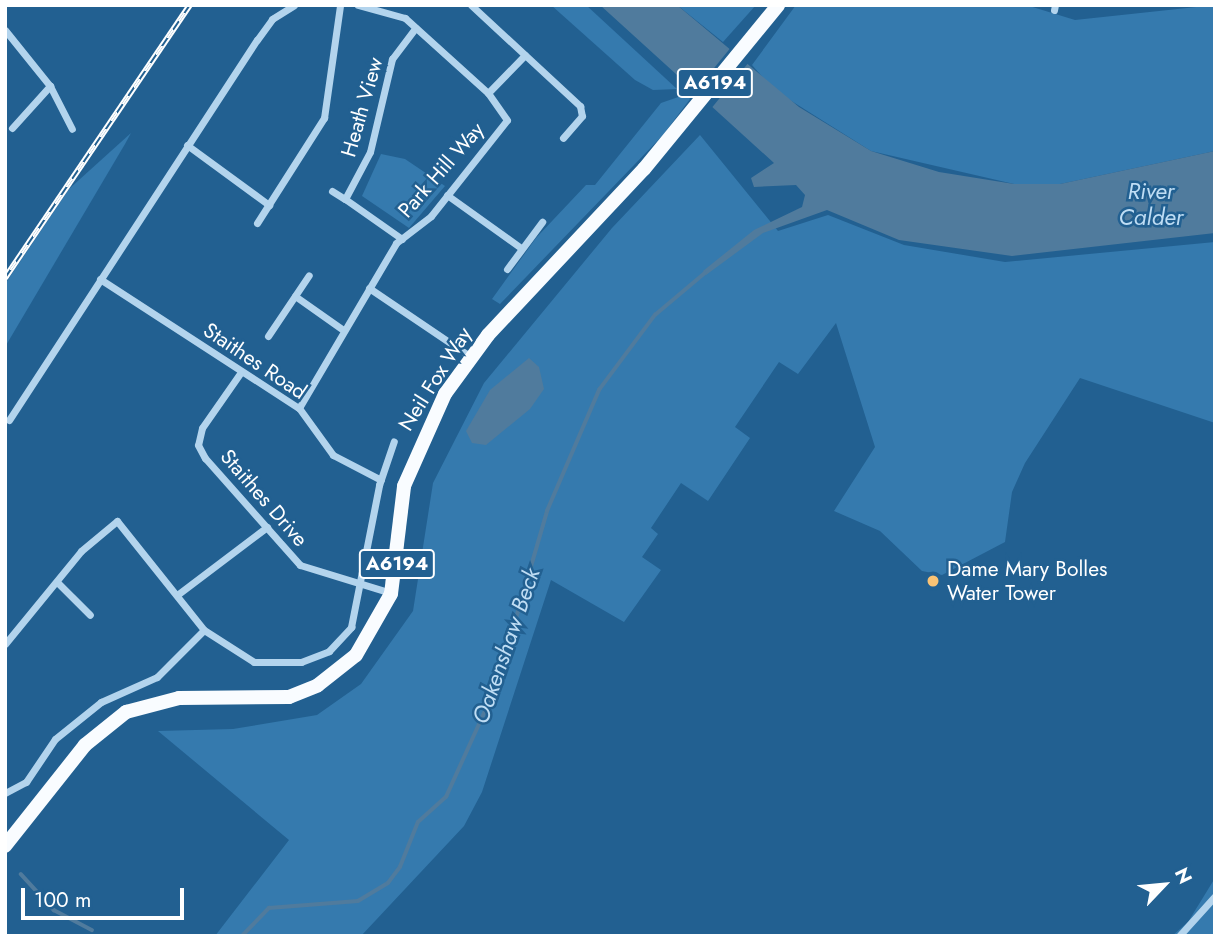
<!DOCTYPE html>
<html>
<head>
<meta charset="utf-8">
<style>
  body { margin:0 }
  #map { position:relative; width:1220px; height:941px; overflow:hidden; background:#226091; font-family:Jost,sans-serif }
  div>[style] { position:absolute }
  .green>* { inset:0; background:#357aae }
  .water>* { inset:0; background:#507b9d }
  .pier>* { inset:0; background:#226091 }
  .stream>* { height:3.5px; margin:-1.75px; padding:0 1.75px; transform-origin:1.75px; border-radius:1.75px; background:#507b9d }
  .minor>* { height:7px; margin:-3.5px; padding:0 3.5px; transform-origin:3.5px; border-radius:3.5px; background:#b3d4ed }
  .primary>* { height:14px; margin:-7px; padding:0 7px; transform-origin:7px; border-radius:7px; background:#f9fcff }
  .rail>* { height:6px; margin-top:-3px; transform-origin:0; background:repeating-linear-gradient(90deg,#226091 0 10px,#fff 0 20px); box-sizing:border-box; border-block:2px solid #fff }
  .dots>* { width:19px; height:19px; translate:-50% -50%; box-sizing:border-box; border:4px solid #226091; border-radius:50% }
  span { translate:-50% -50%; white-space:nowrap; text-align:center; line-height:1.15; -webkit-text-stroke:5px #226091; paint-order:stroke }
  .shield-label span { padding:2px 5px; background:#226091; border:2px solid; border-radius:5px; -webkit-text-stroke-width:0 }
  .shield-label { font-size:19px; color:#fff; font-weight:700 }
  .street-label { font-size:21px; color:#fff }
  .poi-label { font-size:21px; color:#fff }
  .left { translate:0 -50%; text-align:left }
  .water-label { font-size:23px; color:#bfddf4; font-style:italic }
  .frame { position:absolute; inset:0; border:7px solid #fff; pointer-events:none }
  .north { position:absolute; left:1129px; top:850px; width:70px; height:70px; -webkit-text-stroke:5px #226091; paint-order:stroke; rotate:64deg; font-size:19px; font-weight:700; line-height:28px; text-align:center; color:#fff }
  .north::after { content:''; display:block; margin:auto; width:24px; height:32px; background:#fff; clip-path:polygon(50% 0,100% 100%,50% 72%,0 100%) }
  .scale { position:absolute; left:21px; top:888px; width:163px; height:32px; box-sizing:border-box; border:4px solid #fff; border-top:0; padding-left:9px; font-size:21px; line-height:24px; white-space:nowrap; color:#fff; -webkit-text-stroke:5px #226091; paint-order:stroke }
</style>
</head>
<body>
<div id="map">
  <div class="green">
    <i style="clip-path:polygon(551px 5px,586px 5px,677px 89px,653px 90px,635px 80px)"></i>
    <i style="clip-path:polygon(677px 5px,756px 5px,723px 42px)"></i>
    <i style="clip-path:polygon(796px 5px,1026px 5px,1075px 20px,1215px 5px,1215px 151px,1060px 184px,1014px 184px,871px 151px,774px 90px,752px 65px)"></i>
    <i style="clip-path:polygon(687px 94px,690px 99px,663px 135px,500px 304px,492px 299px,536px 238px,586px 185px,595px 185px,661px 103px)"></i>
    <i style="clip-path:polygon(131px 133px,125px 144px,5px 347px,5px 284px,69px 189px)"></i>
    <i style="clip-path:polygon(700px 135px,778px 231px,828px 215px,904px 245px,1005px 262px,1215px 242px,1215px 423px,1080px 378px,1025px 463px,1012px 492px,1005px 542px,942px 575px,922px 571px,880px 531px,834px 511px,875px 447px,836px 323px,798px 374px,779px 362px,735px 427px,750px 438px,708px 501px,681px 483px,651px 528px,658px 534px,642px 557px,661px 570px,624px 622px,551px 580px,482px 792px,464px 826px,361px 936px,215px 936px,289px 840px,158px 731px,233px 729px,317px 715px,361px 684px,413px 611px,433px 483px,484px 383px,612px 228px)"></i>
    <i style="clip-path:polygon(381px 154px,405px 159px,445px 186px,409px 228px,362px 196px)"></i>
    <i style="clip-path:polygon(1215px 878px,1215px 936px,1172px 936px,1188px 922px)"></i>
  </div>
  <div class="water">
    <i style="clip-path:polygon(600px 5px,677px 5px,799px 107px,871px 151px,939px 172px,1014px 184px,1060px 184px,1215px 151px,1215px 233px,1012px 256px,899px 240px,827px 210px,763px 233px,706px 275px,703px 271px,754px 230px,802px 207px,805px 195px,796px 185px,754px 187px,751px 178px,774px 163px)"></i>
    <i style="clip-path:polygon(529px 358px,539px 367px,544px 389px,530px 409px,486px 445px,472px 443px,466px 431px,490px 390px)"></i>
  </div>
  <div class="pier">
    <i style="clip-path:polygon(732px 46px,749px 62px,710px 110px,693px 94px)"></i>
  </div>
  <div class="stream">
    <i style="left:21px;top:874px;width:49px;rotate:47.5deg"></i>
    <i style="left:54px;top:910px;width:43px;rotate:27.8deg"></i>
    <i style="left:242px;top:936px;width:39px;rotate:-46deg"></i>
    <i style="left:269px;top:908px;width:89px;rotate:-4.5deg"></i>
    <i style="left:358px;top:901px;width:35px;rotate:-31deg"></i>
    <i style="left:388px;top:883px;width:20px;rotate:-53deg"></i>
    <i style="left:400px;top:867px;width:48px;rotate:-68.2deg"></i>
    <i style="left:418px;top:822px;width:38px;rotate:-42deg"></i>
    <i style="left:446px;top:797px;width:121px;rotate:-65.6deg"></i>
    <i style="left:496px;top:687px;width:183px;rotate:-73.8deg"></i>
    <i style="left:547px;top:511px;width:132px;rotate:-66.7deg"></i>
    <i style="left:599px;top:390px;width:94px;rotate:-53.3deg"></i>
    <i style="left:655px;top:315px;width:65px;rotate:-40deg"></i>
  </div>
  <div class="minor">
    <i style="left:471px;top:5px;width:149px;rotate:42.8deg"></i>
    <i style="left:580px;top:106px;width:10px;rotate:79deg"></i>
    <i style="left:582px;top:116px;width:29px;rotate:131deg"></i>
    <i style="left:1054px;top:10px;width:5px;rotate:-79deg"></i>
    <i style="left:5px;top:30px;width:72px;rotate:51.2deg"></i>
    <i style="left:50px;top:86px;width:48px;rotate:62.9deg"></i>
    <i style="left:488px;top:93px;width:53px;rotate:-45.8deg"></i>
    <i style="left:12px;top:128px;width:57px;rotate:-47.9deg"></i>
    <i style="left:187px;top:145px;width:102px;rotate:36.2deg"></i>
    <i style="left:332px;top:191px;width:15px;rotate:32deg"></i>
    <i style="left:447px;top:195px;width:91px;rotate:35.6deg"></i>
    <i style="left:257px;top:223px;width:125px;rotate:-57.5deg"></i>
    <i style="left:324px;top:118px;width:114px;rotate:-81.9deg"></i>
    <i style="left:402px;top:239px;width:70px;rotate:-144.9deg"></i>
    <i style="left:345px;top:199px;width:53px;rotate:-62deg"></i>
    <i style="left:370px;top:152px;width:96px;rotate:-76.7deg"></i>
    <i style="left:392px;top:59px;width:39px;rotate:-53deg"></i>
    <i style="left:507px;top:269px;width:59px;rotate:-53.3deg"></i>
    <i style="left:100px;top:279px;width:237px;rotate:33deg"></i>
    <i style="left:299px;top:408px;width:58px;rotate:54.1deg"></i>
    <i style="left:333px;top:455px;width:54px;rotate:27.5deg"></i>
    <i style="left:369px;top:288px;width:123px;rotate:34.1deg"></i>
    <i style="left:295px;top:296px;width:57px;rotate:35.1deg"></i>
    <i style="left:268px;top:336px;width:73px;rotate:-56.1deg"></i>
    <i style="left:241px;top:372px;width:68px;rotate:124.9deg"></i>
    <i style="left:202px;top:428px;width:17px;rotate:103deg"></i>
    <i style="left:198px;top:445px;width:15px;rotate:62deg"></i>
    <i style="left:205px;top:458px;width:143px;rotate:48.4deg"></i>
    <i style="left:300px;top:565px;width:95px;rotate:17.1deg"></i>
    <i style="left:299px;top:408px;width:191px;rotate:-59.5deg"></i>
    <i style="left:396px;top:243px;width:44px;rotate:-37.6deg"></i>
    <i style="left:431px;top:216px;width:122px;rotate:-51.6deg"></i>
    <i style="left:507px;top:120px;width:33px;rotate:-125deg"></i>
    <i style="left:488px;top:93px;width:112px;rotate:-137.9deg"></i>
    <i style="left:405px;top:18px;width:49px;rotate:-164.5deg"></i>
    <i style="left:9px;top:420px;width:454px;rotate:-56.9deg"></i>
    <i style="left:257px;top:40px;width:26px;rotate:-54deg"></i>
    <i style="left:272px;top:19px;width:26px;rotate:-32deg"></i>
    <i style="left:58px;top:583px;width:45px;rotate:45deg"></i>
    <i style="left:177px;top:595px;width:113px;rotate:-37.1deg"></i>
    <i style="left:5px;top:644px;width:120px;rotate:-50.7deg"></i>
    <i style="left:81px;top:551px;width:47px;rotate:-39.8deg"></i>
    <i style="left:117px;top:521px;width:139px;rotate:51.4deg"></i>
    <i style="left:204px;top:630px;width:59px;rotate:32.6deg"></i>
    <i style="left:254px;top:662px;width:47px"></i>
    <i style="left:301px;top:662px;width:30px;rotate:-21deg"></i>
    <i style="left:329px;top:651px;width:33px;rotate:-47deg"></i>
    <i style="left:351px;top:627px;width:145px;rotate:-78.8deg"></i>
    <i style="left:379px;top:485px;width:46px;rotate:-71.2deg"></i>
    <i style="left:5px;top:793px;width:24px;rotate:-28deg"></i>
    <i style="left:26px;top:782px;width:52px;rotate:-56deg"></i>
    <i style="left:55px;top:739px;width:59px;rotate:-38.8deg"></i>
    <i style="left:101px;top:702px;width:61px;rotate:-24.1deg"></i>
    <i style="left:157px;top:677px;width:66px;rotate:-45deg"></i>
    <i style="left:1179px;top:936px;width:54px;rotate:-48deg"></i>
  </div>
  <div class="primary">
    <i style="left:5px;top:846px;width:129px;rotate:-51.6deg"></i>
    <i style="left:85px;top:745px;width:53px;rotate:-38.8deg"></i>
    <i style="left:126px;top:712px;width:55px;rotate:-14.8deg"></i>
    <i style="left:179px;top:698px;width:110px;rotate:-0.5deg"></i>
    <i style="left:289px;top:697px;width:31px;rotate:-22deg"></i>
    <i style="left:318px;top:685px;width:48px;rotate:-38.3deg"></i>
    <i style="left:356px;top:655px;width:70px;rotate:-60.2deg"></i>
    <i style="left:391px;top:594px;width:109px;rotate:-83.1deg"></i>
    <i style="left:404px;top:486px;width:101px;rotate:-66deg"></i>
    <i style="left:445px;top:394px;width:73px;rotate:-53.9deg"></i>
    <i style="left:488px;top:335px;width:228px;rotate:-46.8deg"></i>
    <i style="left:644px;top:169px;width:212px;rotate:-50.7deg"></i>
  </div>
  <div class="rail">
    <i style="left:5px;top:278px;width:330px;rotate:-55.9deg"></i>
  </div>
  <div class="dots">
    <i style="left:933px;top:581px;background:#f9c375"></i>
  </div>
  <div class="shield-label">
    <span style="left:715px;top:83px">A6194</span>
    <span style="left:397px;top:564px">A6194</span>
  </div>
  <div class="street-label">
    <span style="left:362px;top:107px;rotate:-74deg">Heath View</span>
    <span style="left:441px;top:170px;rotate:-49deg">Park Hill Way</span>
    <span style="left:255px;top:361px;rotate:34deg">Staithes Road</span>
    <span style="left:435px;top:379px;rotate:-58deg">Neil Fox Way</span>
    <span style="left:264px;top:498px;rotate:49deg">Staithes Drive</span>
  </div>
  <div class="poi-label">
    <span class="left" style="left:947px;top:581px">Dame Mary Bolles<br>Water Tower</span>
  </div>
  <div class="water-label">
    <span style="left:1151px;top:204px">River<br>Calder</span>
    <span style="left:506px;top:646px;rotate:-71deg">Oakenshaw Beck</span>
  </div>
  <div class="frame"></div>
  <div class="north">N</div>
  <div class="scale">100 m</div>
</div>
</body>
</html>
